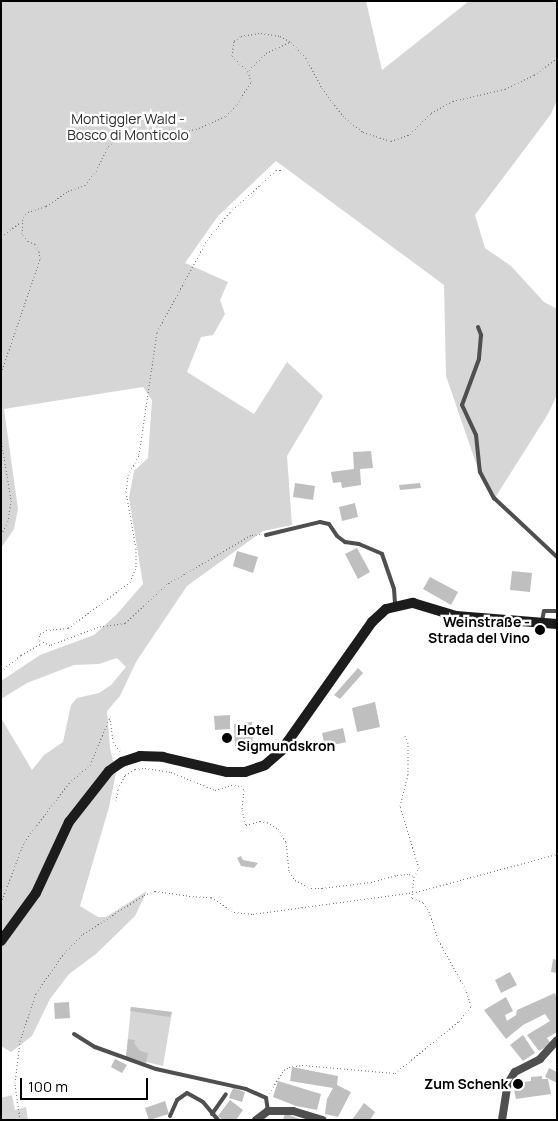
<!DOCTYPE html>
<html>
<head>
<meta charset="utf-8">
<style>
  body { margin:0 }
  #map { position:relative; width:558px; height:1121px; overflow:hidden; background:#fff; font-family:Manrope,sans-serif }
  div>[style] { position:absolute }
  .green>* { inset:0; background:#d6d6d6 }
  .building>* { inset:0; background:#bfbfbf }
  .path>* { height:1px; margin-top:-0.5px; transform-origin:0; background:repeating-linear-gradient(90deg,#717171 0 1px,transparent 0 3.5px) }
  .lane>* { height:4px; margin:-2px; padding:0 2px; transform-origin:2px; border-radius:2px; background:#4f4f4f }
  .street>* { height:8px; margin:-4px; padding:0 4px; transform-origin:4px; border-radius:4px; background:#4f4f4f }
  .secondary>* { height:10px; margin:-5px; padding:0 5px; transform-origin:5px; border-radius:5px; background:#1c1c1c }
  .dots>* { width:14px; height:14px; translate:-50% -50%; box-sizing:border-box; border:2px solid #fff; border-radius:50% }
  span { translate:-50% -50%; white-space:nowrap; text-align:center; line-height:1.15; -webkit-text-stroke:4.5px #fff; paint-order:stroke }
  .park-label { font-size:14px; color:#2d2d2d }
  .poi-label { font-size:14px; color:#000; font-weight:700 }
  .right { translate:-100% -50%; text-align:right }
  .left { translate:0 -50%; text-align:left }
  .frame { position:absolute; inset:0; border:2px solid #000; pointer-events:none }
  .scale { position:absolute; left:20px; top:1078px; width:128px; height:22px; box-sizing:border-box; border:2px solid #000; border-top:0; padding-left:6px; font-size:15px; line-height:18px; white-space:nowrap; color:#000; -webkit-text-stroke:4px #fff; paint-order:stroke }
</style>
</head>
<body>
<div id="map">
  <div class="green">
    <i style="clip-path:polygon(1px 1px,366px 1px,382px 70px,469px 1px,557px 1px,557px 100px,551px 114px,475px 215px,485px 248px,511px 266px,544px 302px,557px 309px,557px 395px,548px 414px,493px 501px,478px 469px,446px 376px,444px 285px,276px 161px,218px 216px,185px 263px,228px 282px,220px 300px,225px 314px,213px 335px,201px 337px,187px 372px,254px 414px,287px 362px,323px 396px,287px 456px,292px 525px,263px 531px,187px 586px,136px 662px,120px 696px,107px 711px,110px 748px,116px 773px,109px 807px,80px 906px,98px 917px,106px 917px,147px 891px,135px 916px,96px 954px,69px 974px,50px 999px,32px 1036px,11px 1052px,1px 1046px,1px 718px,32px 770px,44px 755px,63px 742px,71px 705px,77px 698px,99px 693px,111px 685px,126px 667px,117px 658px,99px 664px,74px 665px,27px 683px,1px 699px,1px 681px,40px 655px,94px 635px,117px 614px,143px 584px,129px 498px,134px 471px,148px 458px,152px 400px,143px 387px,4px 409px,18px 509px,14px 529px,1px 548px)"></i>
    <i style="clip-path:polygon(131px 1007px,172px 1012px,163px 1066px,126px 1057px)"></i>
    <i style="clip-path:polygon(12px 1095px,15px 1110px,26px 1107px,28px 1120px,1px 1120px,1px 1098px)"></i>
  </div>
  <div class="building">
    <i style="clip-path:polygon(371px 451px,373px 468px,360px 469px,361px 485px,342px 488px,341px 482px,333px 483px,331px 472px,354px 469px,353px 452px)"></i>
    <i style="clip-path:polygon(295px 483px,315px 486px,313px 500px,293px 497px)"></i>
    <i style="clip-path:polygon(420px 483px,421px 488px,400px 490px,399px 485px)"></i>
    <i style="clip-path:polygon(355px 503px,358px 517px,342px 521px,339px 507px)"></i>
    <i style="clip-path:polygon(357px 548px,370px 572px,358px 579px,345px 554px)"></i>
    <i style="clip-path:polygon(237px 551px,258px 557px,253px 573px,233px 566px)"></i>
    <i style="clip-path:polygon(512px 571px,532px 573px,530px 592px,510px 590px)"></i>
    <i style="clip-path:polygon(430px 577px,458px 592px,451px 605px,423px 589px)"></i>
    <i style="clip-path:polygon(358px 668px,363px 673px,340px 699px,334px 695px)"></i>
    <i style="clip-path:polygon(375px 702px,380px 727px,357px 732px,352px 708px)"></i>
    <i style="clip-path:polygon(230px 715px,230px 729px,215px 730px,214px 716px)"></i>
    <i style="clip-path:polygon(252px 722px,253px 748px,235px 749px,234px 724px)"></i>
    <i style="clip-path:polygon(343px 728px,346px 742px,325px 747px,322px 733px)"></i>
    <i style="clip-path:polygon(241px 856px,243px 860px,258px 863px,254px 868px,241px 866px,237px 858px)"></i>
    <i style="clip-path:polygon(553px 959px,557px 960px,557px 973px,551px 972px)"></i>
    <i style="clip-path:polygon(510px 972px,517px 985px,501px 993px,495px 980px)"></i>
    <i style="clip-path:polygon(555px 993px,557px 998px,557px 1032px,547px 1038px,551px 1044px,539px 1051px,527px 1035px,550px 1021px,545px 1014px,523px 1025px,506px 1039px,484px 1010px,506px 997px,513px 1011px,505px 1015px,507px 1021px,516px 1015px,517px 1010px)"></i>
    <i style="clip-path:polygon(69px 1002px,70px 1018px,55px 1019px,54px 1003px)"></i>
    <i style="clip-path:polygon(131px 1007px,172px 1012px,170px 1017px,130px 1011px)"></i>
    <i style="clip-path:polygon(523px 1035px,535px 1053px,523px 1061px,510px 1045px)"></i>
    <i style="clip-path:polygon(128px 1039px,135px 1040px,134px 1043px,140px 1051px,148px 1053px,146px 1063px,126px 1057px)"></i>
    <i style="clip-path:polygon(115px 1059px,127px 1065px,122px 1073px,111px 1067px)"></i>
    <i style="clip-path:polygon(292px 1067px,338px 1076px,337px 1085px,351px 1092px,338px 1117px,325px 1114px,327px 1099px,333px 1088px,290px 1081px)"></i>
    <i style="clip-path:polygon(549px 1068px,557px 1072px,557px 1083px,545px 1077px)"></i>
    <i style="clip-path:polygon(542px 1076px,542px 1079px,548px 1079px,551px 1094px,516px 1099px,513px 1083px,531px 1081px,531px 1077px)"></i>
    <i style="clip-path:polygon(278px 1081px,321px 1094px,317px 1110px,296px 1106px,273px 1097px)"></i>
    <i style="clip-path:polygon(233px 1088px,245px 1092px,242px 1102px,229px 1098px)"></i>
    <i style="clip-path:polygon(230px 1100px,243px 1110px,236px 1120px,223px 1120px,218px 1116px)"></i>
    <i style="clip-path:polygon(165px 1101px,169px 1114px,149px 1120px,145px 1108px)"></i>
    <i style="clip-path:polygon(364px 1103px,375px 1112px,370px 1120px,352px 1120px)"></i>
    <i style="clip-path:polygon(285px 1113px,302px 1120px,283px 1120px)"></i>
  </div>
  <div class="path">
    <i style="left:249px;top:70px;width:24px;rotate:-45deg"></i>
    <i style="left:266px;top:53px;width:26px;rotate:-25deg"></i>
    <i style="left:1px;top:236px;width:24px;rotate:-35deg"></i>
    <i style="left:1px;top:373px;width:120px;rotate:-71.1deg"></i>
    <i style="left:40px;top:259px;width:8px;rotate:-97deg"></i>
    <i style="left:39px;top:251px;width:8px;rotate:-120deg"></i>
    <i style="left:35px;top:244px;width:8px;rotate:-157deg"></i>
    <i style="left:28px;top:241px;width:9px;rotate:-131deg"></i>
    <i style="left:22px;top:234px;width:17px;rotate:-87deg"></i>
    <i style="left:23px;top:217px;width:7px;rotate:-45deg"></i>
    <i style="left:28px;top:212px;width:19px;rotate:-18deg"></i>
    <i style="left:46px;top:206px;width:27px;rotate:-34deg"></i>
    <i style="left:68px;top:191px;width:18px;rotate:-19deg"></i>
    <i style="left:85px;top:185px;width:18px;rotate:-52deg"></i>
    <i style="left:96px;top:171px;width:28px;rotate:-64deg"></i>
    <i style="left:108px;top:146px;width:11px;rotate:-38deg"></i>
    <i style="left:117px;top:139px;width:11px;rotate:-22deg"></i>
    <i style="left:127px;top:135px;width:55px;rotate:-3.1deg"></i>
    <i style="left:182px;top:132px;width:17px;rotate:-13deg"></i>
    <i style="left:199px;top:128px;width:30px;rotate:-24deg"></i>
    <i style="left:226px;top:116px;width:16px;rotate:-47deg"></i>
    <i style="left:237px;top:104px;width:26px;rotate:-58deg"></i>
    <i style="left:251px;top:82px;width:11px;rotate:-105deg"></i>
    <i style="left:248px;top:71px;width:22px;rotate:-137deg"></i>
    <i style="left:232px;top:56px;width:15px;rotate:-82deg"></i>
    <i style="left:234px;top:41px;width:9px;rotate:-36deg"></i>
    <i style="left:241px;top:36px;width:20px;rotate:-9deg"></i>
    <i style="left:261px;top:33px;width:19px;rotate:9deg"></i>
    <i style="left:280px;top:36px;width:13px;rotate:29deg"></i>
    <i style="left:291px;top:42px;width:22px;rotate:47deg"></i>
    <i style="left:306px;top:58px;width:34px;rotate:62deg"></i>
    <i style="left:322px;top:88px;width:38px;rotate:53deg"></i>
    <i style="left:345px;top:118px;width:23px;rotate:38deg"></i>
    <i style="left:363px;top:132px;width:29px;rotate:18deg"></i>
    <i style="left:391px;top:141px;width:20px;rotate:-20deg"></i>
    <i style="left:410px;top:134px;width:30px;rotate:-45deg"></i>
    <i style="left:431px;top:113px;width:25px;rotate:-29deg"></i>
    <i style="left:453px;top:101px;width:53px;rotate:-13deg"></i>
    <i style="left:505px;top:89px;width:32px;rotate:-26deg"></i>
    <i style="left:534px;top:75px;width:29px;rotate:-36deg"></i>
    <i style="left:1px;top:439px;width:62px;rotate:80.7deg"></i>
    <i style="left:11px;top:500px;width:21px;rotate:98deg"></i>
    <i style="left:8px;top:521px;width:16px;rotate:117deg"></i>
    <i style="left:260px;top:534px;width:9px;rotate:174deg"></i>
    <i style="left:251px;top:535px;width:97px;rotate:149.7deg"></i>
    <i style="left:167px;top:584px;width:57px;rotate:137.1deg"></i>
    <i style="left:125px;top:623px;width:27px;rotate:172deg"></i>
    <i style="left:98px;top:627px;width:51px;rotate:159.4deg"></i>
    <i style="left:50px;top:645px;width:12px;rotate:-156deg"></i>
    <i style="left:39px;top:640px;width:6px;rotate:-81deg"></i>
    <i style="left:40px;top:634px;width:7px;rotate:-34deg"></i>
    <i style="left:46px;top:630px;width:22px;rotate:-5deg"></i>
    <i style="left:68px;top:628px;width:77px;rotate:-36.6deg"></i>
    <i style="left:130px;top:582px;width:16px;rotate:-68deg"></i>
    <i style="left:136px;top:567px;width:19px;rotate:-90deg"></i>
    <i style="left:136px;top:548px;width:57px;rotate:-100.1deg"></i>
    <i style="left:126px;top:492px;width:17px;rotate:-83deg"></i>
    <i style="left:128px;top:475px;width:23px;rotate:-61deg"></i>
    <i style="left:139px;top:455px;width:124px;rotate:-81.7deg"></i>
    <i style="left:157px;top:332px;width:105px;rotate:-61.5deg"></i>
    <i style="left:207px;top:240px;width:36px;rotate:-51deg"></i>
    <i style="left:230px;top:212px;width:40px;rotate:-42deg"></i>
    <i style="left:260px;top:185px;width:22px;rotate:-43deg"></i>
    <i style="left:276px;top:170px;width:7px"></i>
    <i style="left:1px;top:671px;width:26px;rotate:-39deg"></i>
    <i style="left:21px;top:655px;width:24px;rotate:-30deg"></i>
    <i style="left:116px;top:801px;width:12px;rotate:-81deg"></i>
    <i style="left:118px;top:789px;width:16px;rotate:-63deg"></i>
    <i style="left:125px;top:775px;width:12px;rotate:-31deg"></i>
    <i style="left:135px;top:769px;width:10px;rotate:-6deg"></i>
    <i style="left:145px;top:768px;width:26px;rotate:9deg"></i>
    <i style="left:171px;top:772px;width:48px;rotate:22.2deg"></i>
    <i style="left:215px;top:790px;width:17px;rotate:-17deg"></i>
    <i style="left:231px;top:785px;width:10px;rotate:6deg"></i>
    <i style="left:241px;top:786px;width:5px;rotate:53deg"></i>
    <i style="left:244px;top:790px;width:20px;rotate:96deg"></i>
    <i style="left:242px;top:810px;width:16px;rotate:75deg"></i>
    <i style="left:246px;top:825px;width:15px;rotate:-16deg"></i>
    <i style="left:260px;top:821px;width:7px;rotate:8deg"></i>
    <i style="left:267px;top:822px;width:13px;rotate:32deg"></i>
    <i style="left:278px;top:829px;width:15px;rotate:58deg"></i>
    <i style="left:286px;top:842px;width:30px;rotate:84deg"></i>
    <i style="left:289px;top:872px;width:10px;rotate:53deg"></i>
    <i style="left:295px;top:880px;width:18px;rotate:27deg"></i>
    <i style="left:311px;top:888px;width:11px"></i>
    <i style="left:322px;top:888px;width:49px;rotate:-7deg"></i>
    <i style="left:371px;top:882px;width:27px;rotate:-15deg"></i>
    <i style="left:397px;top:875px;width:12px;rotate:-5deg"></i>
    <i style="left:409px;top:874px;width:4px;rotate:27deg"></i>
    <i style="left:1px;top:903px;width:65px;rotate:-69.3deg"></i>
    <i style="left:24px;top:842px;width:74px;rotate:-52.7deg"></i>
    <i style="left:69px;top:783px;width:28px;rotate:-41deg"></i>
    <i style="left:90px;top:765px;width:52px;rotate:-67.4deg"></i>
    <i style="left:110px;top:717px;width:25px;rotate:83deg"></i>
    <i style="left:113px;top:742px;width:13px;rotate:51deg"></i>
    <i style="left:269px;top:1093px;width:27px;rotate:-57deg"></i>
    <i style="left:284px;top:1070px;width:6px;rotate:-31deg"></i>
    <i style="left:289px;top:1067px;width:13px;rotate:-9deg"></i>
    <i style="left:302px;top:1065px;width:93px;rotate:4.9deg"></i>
    <i style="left:395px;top:1073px;width:82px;rotate:-39.1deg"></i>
    <i style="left:459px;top:1021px;width:19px;rotate:-51deg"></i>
    <i style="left:471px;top:1006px;width:17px;rotate:-107deg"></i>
    <i style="left:466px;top:990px;width:58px;rotate:-118.8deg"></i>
    <i style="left:438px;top:939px;width:32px;rotate:-108deg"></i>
    <i style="left:428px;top:909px;width:9px;rotate:-126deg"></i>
    <i style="left:423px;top:902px;width:12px;rotate:-160deg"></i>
    <i style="left:412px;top:898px;width:21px;rotate:-85deg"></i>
    <i style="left:414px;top:877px;width:10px;rotate:-61deg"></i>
    <i style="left:419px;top:868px;width:65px;rotate:-107deg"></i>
    <i style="left:400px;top:806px;width:32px;rotate:-76deg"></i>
    <i style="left:408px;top:775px;width:32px;rotate:-90deg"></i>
    <i style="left:408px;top:743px;width:8px;rotate:-113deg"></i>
    <i style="left:20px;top:1120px;width:37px;rotate:-98deg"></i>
    <i style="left:15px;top:1083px;width:42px;rotate:-83.2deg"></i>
    <i style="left:20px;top:1041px;width:51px;rotate:-71.6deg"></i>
    <i style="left:36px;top:993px;width:49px;rotate:-55deg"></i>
    <i style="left:64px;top:953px;width:27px;rotate:-45deg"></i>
    <i style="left:83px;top:934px;width:72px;rotate:-32.6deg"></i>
    <i style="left:144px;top:895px;width:12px;rotate:-20deg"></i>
    <i style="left:155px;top:891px;width:34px;rotate:8deg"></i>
    <i style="left:189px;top:896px;width:22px;rotate:3deg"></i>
    <i style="left:211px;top:897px;width:27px;rotate:33deg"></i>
    <i style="left:234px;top:912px;width:19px;rotate:6deg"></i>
    <i style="left:253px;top:914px;width:164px;rotate:-7.7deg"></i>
    <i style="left:416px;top:892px;width:146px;rotate:-15.1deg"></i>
  </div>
  <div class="lane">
    <i style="left:478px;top:327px;width:9px;rotate:69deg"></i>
    <i style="left:481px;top:335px;width:24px;rotate:95deg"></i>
    <i style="left:479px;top:359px;width:49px;rotate:110.3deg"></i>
    <i style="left:462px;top:405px;width:33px;rotate:65deg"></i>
    <i style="left:476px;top:435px;width:37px;rotate:84deg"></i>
    <i style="left:480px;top:472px;width:30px;rotate:62deg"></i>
    <i style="left:494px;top:498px;width:86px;rotate:43.1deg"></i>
    <i style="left:266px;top:535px;width:56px;rotate:-13.5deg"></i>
    <i style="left:320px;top:522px;width:9px;rotate:13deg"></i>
    <i style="left:329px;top:524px;width:14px;rotate:56deg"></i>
    <i style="left:337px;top:536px;width:10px;rotate:37deg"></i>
    <i style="left:345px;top:542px;width:14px;rotate:8deg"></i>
    <i style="left:359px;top:544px;width:25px;rotate:23deg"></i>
    <i style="left:382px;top:554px;width:37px;rotate:71deg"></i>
    <i style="left:394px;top:589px;width:16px;rotate:86deg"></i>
    <i style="left:542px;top:621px;width:10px;rotate:-79deg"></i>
    <i style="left:544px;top:611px;width:13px"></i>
    <i style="left:74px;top:1034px;width:25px;rotate:32deg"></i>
    <i style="left:95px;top:1047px;width:65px;rotate:19.8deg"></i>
    <i style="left:156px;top:1069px;width:92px;rotate:12.5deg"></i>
    <i style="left:246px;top:1089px;width:22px;rotate:24deg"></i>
    <i style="left:266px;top:1098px;width:13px;rotate:81deg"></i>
    <i style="left:212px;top:1114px;width:24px;rotate:-55deg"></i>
    <i style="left:170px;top:1116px;width:17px;rotate:-66deg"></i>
    <i style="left:177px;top:1100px;width:12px;rotate:-35deg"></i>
    <i style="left:187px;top:1093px;width:18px;rotate:29deg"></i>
    <i style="left:203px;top:1102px;width:23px;rotate:50deg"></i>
  </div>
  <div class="street">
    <i style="left:256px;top:1120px;width:15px;rotate:-37deg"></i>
    <i style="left:268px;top:1111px;width:25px"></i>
    <i style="left:293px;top:1111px;width:31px;rotate:17deg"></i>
    <i style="left:502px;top:1120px;width:37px;rotate:-81deg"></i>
    <i style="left:508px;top:1083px;width:13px;rotate:-58deg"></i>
    <i style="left:515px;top:1072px;width:28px;rotate:-27deg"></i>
    <i style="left:540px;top:1059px;width:25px;rotate:-48deg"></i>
  </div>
  <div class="secondary">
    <i style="left:1px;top:941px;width:59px;rotate:-53.9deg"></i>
    <i style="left:36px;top:893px;width:78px;rotate:-65.1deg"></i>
    <i style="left:69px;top:822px;width:65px;rotate:-51.9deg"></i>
    <i style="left:109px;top:771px;width:16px;rotate:-35deg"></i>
    <i style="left:122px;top:762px;width:19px;rotate:-18deg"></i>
    <i style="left:140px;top:756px;width:23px;rotate:2deg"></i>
    <i style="left:163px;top:757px;width:66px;rotate:13.2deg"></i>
    <i style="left:227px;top:772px;width:18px"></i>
    <i style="left:245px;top:772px;width:21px;rotate:-19deg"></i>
    <i style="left:265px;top:765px;width:21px;rotate:-41deg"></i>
    <i style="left:281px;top:751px;width:158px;rotate:-54.8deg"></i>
    <i style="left:372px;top:622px;width:19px;rotate:-43deg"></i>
    <i style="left:386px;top:609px;width:28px;rotate:-13deg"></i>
    <i style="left:413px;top:603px;width:45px;rotate:16.8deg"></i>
    <i style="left:456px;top:616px;width:101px;rotate:4.5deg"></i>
  </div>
  <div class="dots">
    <i style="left:540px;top:630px;background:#000"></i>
    <i style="left:227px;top:738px;background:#000"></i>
    <i style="left:518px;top:1084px;background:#000"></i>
  </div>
  <div class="park-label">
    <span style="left:128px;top:127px">Montiggler Wald -<br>Bosco di Monticolo</span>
  </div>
  <div class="poi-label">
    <span class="right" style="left:530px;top:630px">Weinstraße -<br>Strada del Vino</span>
    <span class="left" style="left:237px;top:738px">Hotel<br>Sigmundskron</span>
    <span class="right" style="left:508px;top:1084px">Zum Schenk</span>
  </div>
  <div class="frame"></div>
  <div class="scale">100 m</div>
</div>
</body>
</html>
